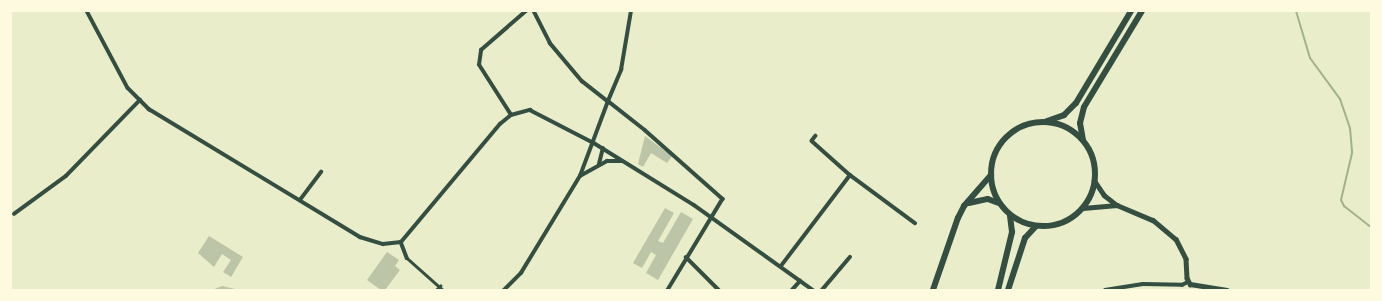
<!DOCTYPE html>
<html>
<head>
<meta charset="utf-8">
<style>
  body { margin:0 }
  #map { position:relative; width:1382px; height:301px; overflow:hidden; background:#e9edc9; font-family:"Space Grotesk",sans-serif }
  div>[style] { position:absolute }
  .stream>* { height:2px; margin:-1px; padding:0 1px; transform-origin:1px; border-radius:1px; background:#a3b18a }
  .building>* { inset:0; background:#bcc5a7 }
  .pedestrian>* { height:2.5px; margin:-1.25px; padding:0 1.25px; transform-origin:1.25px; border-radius:1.25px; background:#344e41 }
  .minor>* { height:3.5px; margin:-1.75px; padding:0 1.75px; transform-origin:1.75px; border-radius:1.75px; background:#344e41 }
  .tertiary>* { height:4.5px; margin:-2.25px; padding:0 2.25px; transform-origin:2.25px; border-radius:2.25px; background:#344e41 }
  .primary>* { height:5.5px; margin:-2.75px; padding:0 2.75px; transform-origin:2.75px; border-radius:2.75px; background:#344e41 }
  .trunk>* { height:6px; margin:-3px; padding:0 3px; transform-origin:3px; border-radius:3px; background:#344e41 }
  .trunk>.ring { margin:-3px; padding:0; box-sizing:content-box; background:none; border:6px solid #344e41; border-radius:50% }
  span { translate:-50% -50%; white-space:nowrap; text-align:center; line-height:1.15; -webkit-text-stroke:3px #fefae0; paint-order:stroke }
  .frame { position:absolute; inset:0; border:12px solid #fefae0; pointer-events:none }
</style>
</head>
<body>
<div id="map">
  <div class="stream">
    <i style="left:1296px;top:11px;width:49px;rotate:73.4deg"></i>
    <i style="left:1310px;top:58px;width:51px;rotate:53.8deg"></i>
    <i style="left:1340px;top:99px;width:31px;rotate:71deg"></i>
    <i style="left:1350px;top:128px;width:25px;rotate:85deg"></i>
    <i style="left:1352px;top:153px;width:48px;rotate:103.2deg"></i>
    <i style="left:1341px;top:200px;width:7px;rotate:63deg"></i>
    <i style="left:1344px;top:206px;width:34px;rotate:38deg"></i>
  </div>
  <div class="building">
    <i style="clip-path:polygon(645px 136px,672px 156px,667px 163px,651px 153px,643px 167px,638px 164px)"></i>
    <i style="clip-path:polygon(665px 208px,674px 213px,658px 241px,663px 243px,681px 212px,693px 219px,658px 280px,646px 273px,656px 255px,651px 252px,642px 268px,633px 263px)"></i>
    <i style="clip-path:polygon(209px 236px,243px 257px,231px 277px,223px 272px,231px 260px,222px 254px,214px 267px,198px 253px)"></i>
    <i style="clip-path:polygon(387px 252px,399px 260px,395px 266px,400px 270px,385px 290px,381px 290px,367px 280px)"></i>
    <i style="clip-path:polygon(222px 286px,235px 289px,235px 290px,212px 290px)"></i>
  </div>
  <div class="pedestrian">
    <i style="left:407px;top:258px;width:48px;rotate:41.6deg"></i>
    <i style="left:436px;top:290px;width:6px;rotate:-45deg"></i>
  </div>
  <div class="minor">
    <i style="left:87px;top:11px;width:87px;rotate:62deg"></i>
    <i style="left:128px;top:88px;width:30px;rotate:45deg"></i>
    <i style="left:149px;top:109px;width:247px;rotate:31.2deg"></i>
    <i style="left:360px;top:237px;width:24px;rotate:17deg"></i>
    <i style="left:383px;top:244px;width:18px;rotate:-6deg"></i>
    <i style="left:534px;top:11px;width:36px;rotate:63deg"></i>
    <i style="left:550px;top:43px;width:50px;rotate:49.9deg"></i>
    <i style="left:582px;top:81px;width:33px;rotate:38deg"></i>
    <i style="left:608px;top:101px;width:34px;rotate:-67deg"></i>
    <i style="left:621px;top:70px;width:60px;rotate:-80.4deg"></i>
    <i style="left:511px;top:115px;width:59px;rotate:-122.6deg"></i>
    <i style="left:479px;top:65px;width:15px;rotate:-82deg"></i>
    <i style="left:481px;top:50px;width:60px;rotate:-40.9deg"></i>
    <i style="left:816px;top:136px;width:6px;rotate:129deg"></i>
    <i style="left:812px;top:141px;width:51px;rotate:41.8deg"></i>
    <i style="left:850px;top:175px;width:81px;rotate:36.4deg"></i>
    <i style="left:599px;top:164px;width:16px;rotate:-76deg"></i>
    <i style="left:580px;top:176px;width:31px;rotate:-29deg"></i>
    <i style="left:607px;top:161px;width:15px"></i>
    <i style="left:300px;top:200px;width:35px;rotate:-53deg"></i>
    <i style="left:14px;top:214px;width:64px;rotate:-36.2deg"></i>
    <i style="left:66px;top:176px;width:106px;rotate:-45.8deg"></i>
    <i style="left:401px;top:242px;width:154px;rotate:-50deg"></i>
    <i style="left:500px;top:124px;width:14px;rotate:-39deg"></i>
    <i style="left:511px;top:115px;width:20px;rotate:-15deg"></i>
    <i style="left:530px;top:110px;width:72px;rotate:27.3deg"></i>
    <i style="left:594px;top:143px;width:118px;rotate:31.8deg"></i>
    <i style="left:694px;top:205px;width:146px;rotate:35.5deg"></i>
    <i style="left:401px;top:242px;width:17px;rotate:69deg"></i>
    <i style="left:686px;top:257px;width:47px;rotate:45deg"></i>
    <i style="left:781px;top:266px;width:114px;rotate:-52.8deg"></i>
    <i style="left:504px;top:290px;width:24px;rotate:-45deg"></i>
    <i style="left:521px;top:273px;width:114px;rotate:-58.7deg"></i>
    <i style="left:580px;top:176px;width:80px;rotate:-69.5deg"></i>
    <i style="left:608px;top:101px;width:47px;rotate:38.1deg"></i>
    <i style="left:645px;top:130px;width:104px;rotate:41.5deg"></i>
    <i style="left:723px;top:199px;width:106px;rotate:121.1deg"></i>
    <i style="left:792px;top:290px;width:12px;rotate:-48deg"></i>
    <i style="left:822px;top:290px;width:43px;rotate:-49.7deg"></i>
    <i style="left:1105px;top:290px;width:38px;rotate:-9deg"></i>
    <i style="left:1143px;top:284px;width:39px;rotate:1deg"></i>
    <i style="left:1182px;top:285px;width:7px;rotate:-27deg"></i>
  </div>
  <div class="tertiary">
    <i style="left:1094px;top:180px;width:18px;rotate:56deg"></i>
    <i style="left:1104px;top:195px;width:16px;rotate:38deg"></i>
    <i style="left:1117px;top:205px;width:39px;rotate:23deg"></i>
    <i style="left:1153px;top:220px;width:30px;rotate:40deg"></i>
    <i style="left:1176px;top:239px;width:22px;rotate:63deg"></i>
    <i style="left:1186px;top:259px;width:19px;rotate:87deg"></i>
    <i style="left:1187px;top:278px;width:7px;rotate:63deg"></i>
    <i style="left:1190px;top:284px;width:37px;rotate:9deg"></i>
    <i style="left:1083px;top:208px;width:34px;rotate:-5deg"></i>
  </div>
  <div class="primary">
    <i style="left:969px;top:203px;width:19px;rotate:-12deg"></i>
    <i style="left:988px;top:199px;width:12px;rotate:20deg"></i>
    <i style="left:933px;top:290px;width:76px;rotate:-70.9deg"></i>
    <i style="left:958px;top:218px;width:13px;rotate:-63deg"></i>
    <i style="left:964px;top:206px;width:41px;rotate:-48.9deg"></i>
  </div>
  <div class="trunk">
    <i style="left:1047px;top:121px;width:18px;rotate:-19deg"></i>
    <i style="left:1064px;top:115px;width:17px;rotate:-45deg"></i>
    <i style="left:1076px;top:103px;width:107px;rotate:-59.1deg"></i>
    <i class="ring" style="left:991px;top:122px;width:98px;height:98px"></i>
    <i style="left:1083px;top:140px;width:17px;rotate:-100deg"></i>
    <i style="left:1080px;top:123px;width:16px;rotate:-76deg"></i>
    <i style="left:1084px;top:107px;width:112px;rotate:-58.9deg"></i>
    <i style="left:998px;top:290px;width:60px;rotate:-76.4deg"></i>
    <i style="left:1012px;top:232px;width:17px;rotate:-97deg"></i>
    <i style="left:1008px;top:290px;width:55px;rotate:-71.9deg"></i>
    <i style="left:1025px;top:238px;width:16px;rotate:-47deg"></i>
  </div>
  <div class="frame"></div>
</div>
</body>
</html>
